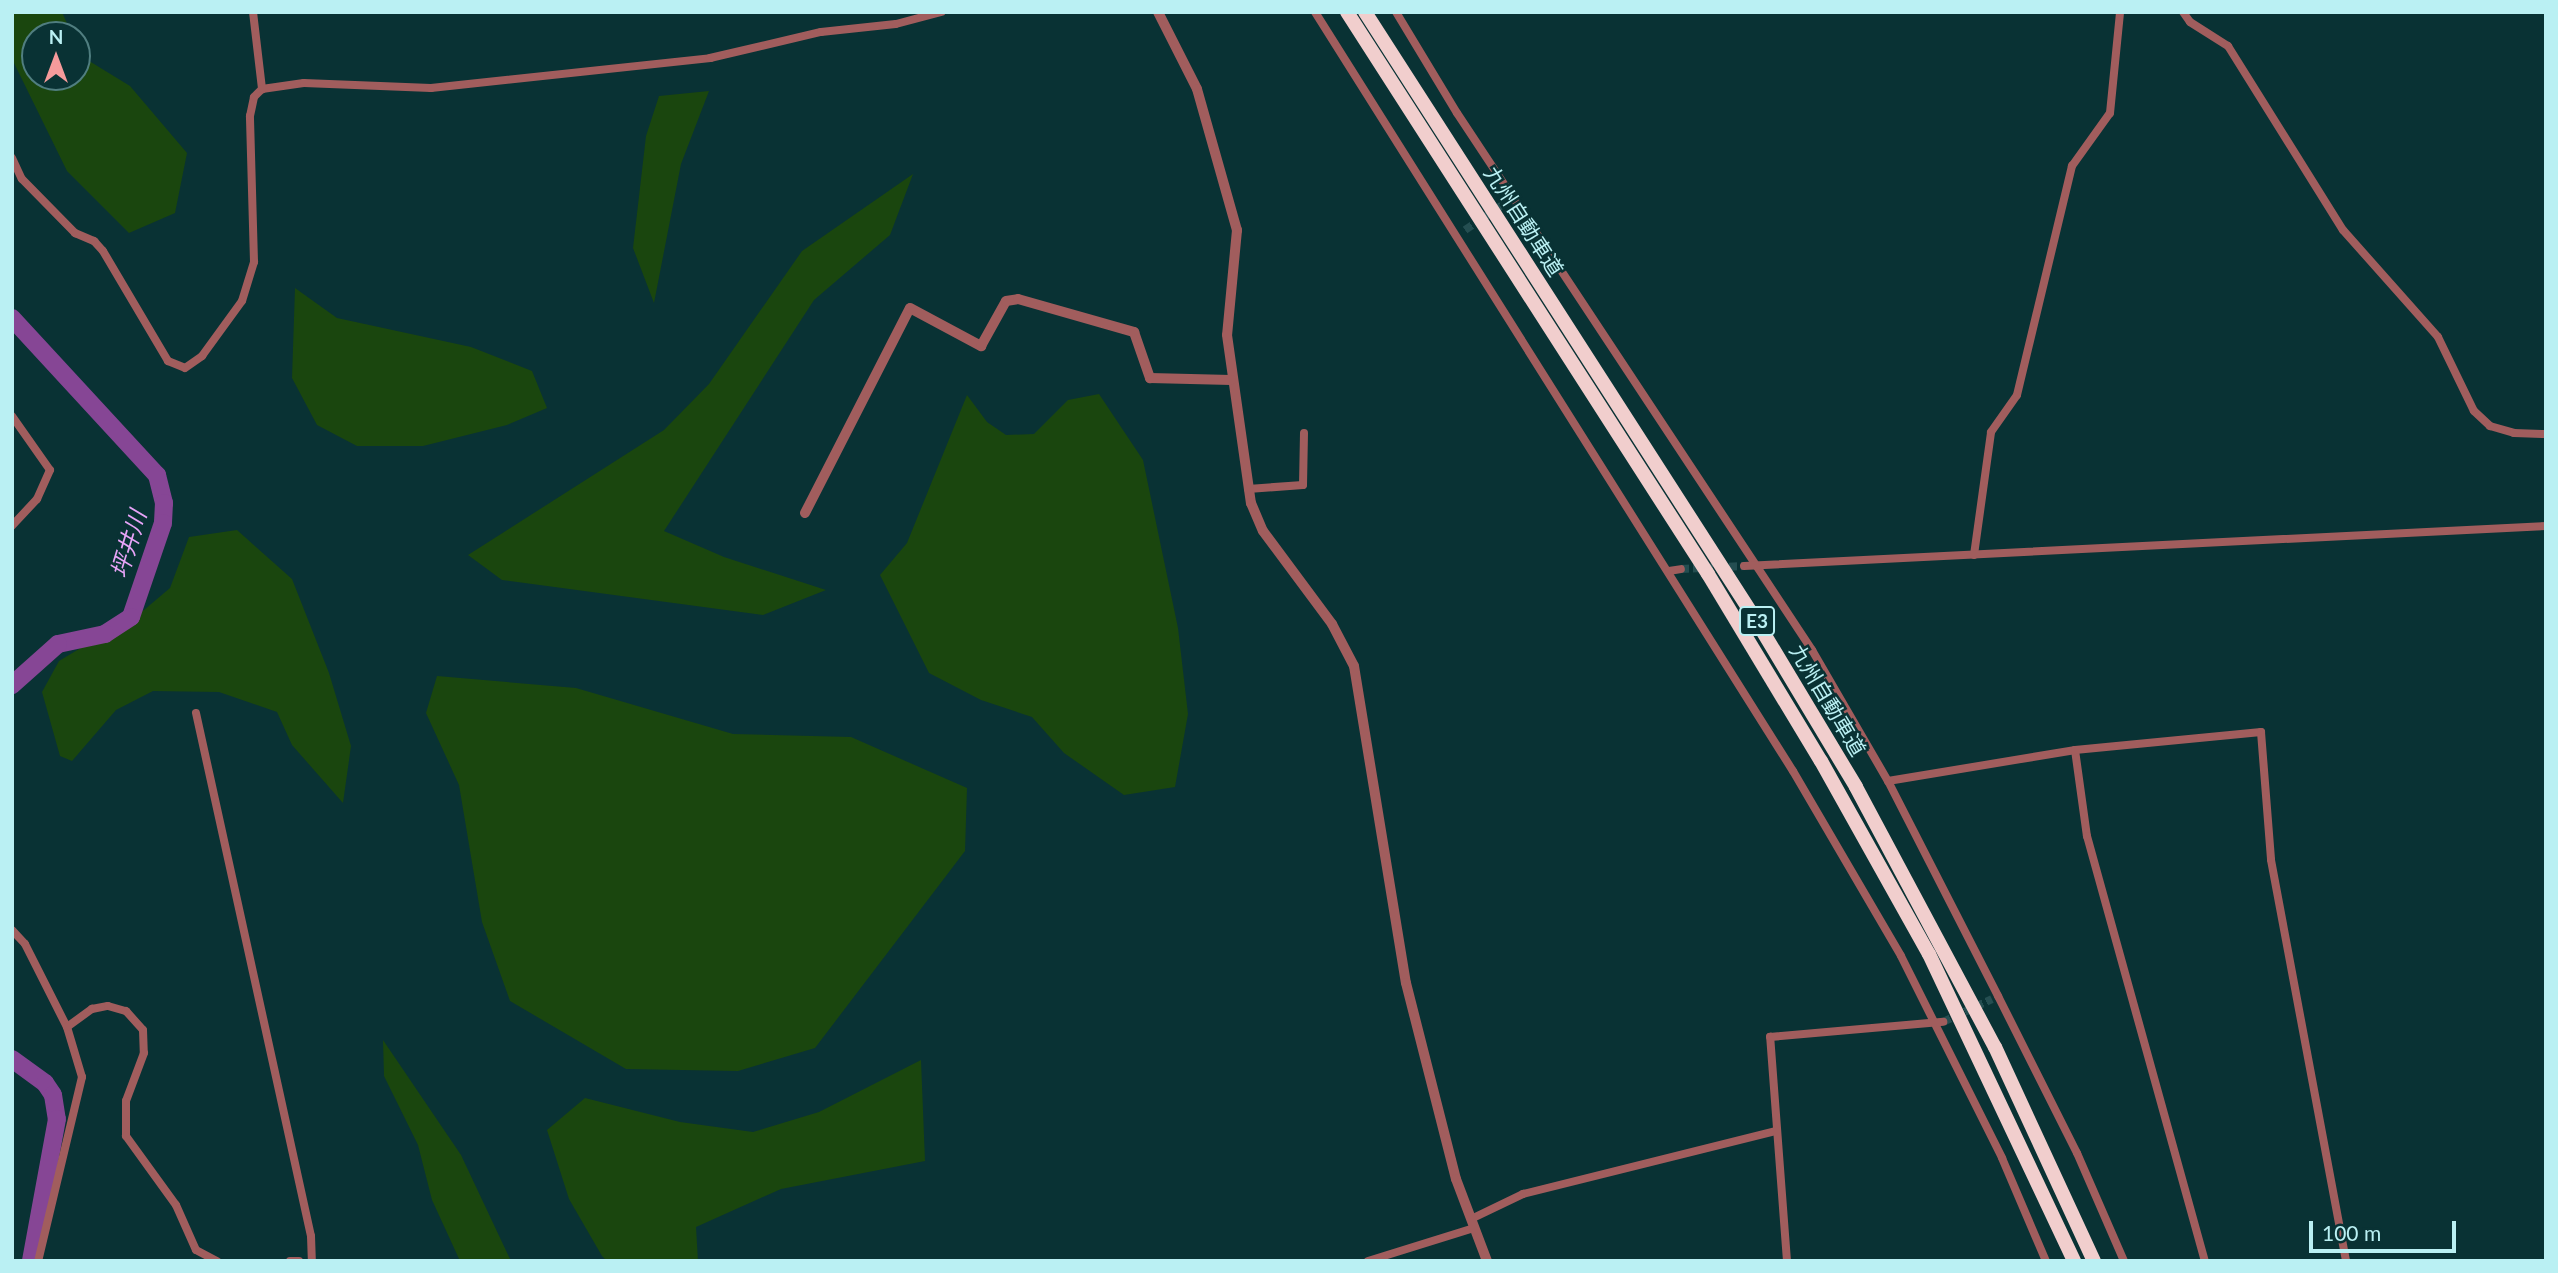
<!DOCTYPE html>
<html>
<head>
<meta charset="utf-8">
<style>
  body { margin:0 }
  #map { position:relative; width:2558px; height:1273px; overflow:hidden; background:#093234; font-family:Lato,"Noto Sans JP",sans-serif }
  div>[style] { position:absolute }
  .green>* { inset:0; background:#1a460e }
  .river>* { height:18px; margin:-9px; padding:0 9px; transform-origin:9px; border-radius:9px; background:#864695 }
  .minor-tunnel>* { height:8px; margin-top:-4px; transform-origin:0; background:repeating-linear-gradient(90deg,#244e51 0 8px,transparent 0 12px) }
  .minor>* { height:8px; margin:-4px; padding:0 4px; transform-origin:4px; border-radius:4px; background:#a15d5d }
  .tertiary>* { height:10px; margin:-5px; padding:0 5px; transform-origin:5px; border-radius:5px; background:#a15d5d }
  .motorway>* { height:14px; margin:-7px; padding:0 7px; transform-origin:7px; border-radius:7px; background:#f1cecd }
  span { translate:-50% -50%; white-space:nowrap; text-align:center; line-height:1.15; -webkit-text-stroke:5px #093234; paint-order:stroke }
  .shield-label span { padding:2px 5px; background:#093234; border:2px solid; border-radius:5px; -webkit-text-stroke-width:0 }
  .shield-label { font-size:19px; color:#baf0f3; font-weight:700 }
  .street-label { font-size:21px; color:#baf0f3 }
  .water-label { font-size:23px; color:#e8a4f8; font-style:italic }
  .frame { position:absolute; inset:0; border:14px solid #baf0f3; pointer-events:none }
  .north { position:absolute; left:21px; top:21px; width:70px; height:70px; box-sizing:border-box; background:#093234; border:2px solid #507e80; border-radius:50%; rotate:0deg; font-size:19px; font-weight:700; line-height:28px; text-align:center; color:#baf0f3 }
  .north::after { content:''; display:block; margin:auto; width:24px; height:32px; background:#f59b9b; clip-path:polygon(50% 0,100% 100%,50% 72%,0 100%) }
  .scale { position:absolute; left:2309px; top:1221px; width:147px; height:32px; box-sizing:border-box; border:4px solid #baf0f3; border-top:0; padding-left:9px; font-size:21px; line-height:24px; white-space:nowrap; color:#baf0f3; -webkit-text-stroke:5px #093234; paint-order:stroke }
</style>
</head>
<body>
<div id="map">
  <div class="green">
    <i style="clip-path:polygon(12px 12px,62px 12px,72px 35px,35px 35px,35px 77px,77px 77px,77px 46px,81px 56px,130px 86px,187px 153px,175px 213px,129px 233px,67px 171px,12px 59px)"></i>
    <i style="clip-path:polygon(709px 91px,681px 164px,654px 303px,633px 248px,646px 136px,659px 96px)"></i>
    <i style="clip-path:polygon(913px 174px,890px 235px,814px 300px,664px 531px,724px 557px,826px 590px,763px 615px,502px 580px,468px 555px,664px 430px,709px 384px,802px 251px)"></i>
    <i style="clip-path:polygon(295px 288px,337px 318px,471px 347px,532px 371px,547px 408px,507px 425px,423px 446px,357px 446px,317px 425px,292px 378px)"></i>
    <i style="clip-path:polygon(1099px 394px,1143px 460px,1178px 628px,1188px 714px,1175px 787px,1124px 795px,1064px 753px,1032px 717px,981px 700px,929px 673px,880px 575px,907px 543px,967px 395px,987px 422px,1006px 435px,1034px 434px,1068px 400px)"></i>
    <i style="clip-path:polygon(237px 530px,292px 579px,329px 673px,351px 746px,343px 803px,292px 745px,277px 712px,219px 692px,153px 691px,116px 710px,72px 761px,60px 756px,42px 692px,59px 661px,144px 610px,170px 588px,189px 537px)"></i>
    <i style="clip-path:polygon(437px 676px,576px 688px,733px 734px,851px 737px,967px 788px,965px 851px,815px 1048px,738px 1071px,626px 1069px,510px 1001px,482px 922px,459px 785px,426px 713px)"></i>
    <i style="clip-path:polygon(383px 1040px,461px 1155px,511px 1261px,460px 1261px,432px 1200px,418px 1145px,384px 1076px)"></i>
    <i style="clip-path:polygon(921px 1060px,925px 1161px,781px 1189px,696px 1227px,698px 1261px,607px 1261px,602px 1256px,569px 1199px,547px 1130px,585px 1098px,680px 1122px,753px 1132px,819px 1112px)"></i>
  </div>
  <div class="river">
    <i style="left:12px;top:318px;width:214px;rotate:47.3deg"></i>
    <i style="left:157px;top:475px;width:29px;rotate:76deg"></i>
    <i style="left:164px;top:503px;width:20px;rotate:93deg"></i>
    <i style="left:163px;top:523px;width:99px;rotate:108.8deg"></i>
    <i style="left:131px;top:617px;width:31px;rotate:147deg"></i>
    <i style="left:105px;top:634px;width:48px;rotate:168deg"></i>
    <i style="left:58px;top:644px;width:62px;rotate:138.3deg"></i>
    <i style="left:12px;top:1059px;width:41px;rotate:36deg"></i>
    <i style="left:45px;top:1083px;width:14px;rotate:56deg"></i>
    <i style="left:53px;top:1095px;width:24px;rotate:81deg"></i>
    <i style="left:57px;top:1119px;width:144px;rotate:100.4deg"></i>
  </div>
  <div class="minor-tunnel">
    <i style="left:1465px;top:230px;width:50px;rotate:-33.7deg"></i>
    <i style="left:1681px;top:569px;width:63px;rotate:-2.7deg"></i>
    <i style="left:1943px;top:1022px;width:54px;rotate:-25.1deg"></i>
  </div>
  <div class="minor">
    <i style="left:253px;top:12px;width:78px;rotate:83.3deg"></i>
    <i style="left:1315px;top:12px;width:897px;rotate:57.8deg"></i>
    <i style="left:1793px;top:771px;width:214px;rotate:59.7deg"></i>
    <i style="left:1901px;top:956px;width:226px;rotate:63.4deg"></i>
    <i style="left:2002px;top:1158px;width:112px;rotate:66.9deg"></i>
    <i style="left:1396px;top:12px;width:118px;rotate:58.9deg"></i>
    <i style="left:1457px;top:113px;width:644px;rotate:56.53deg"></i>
    <i style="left:1812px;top:650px;width:151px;rotate:59.9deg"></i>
    <i style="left:1888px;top:781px;width:242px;rotate:62.9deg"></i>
    <i style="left:1998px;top:996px;width:176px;rotate:63.3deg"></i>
    <i style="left:2077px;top:1153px;width:118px;rotate:66.5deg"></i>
    <i style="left:2183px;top:12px;width:12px;rotate:55deg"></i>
    <i style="left:2190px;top:22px;width:45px;rotate:32.3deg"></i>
    <i style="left:2228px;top:46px;width:217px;rotate:58deg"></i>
    <i style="left:2343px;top:230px;width:143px;rotate:48.4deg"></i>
    <i style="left:2438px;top:337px;width:82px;rotate:64.1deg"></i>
    <i style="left:2474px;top:411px;width:22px;rotate:43deg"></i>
    <i style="left:2490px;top:426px;width:25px;rotate:16deg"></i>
    <i style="left:2514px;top:433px;width:32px;rotate:2deg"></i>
    <i style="left:12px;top:158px;width:23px;rotate:65deg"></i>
    <i style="left:22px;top:179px;width:76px;rotate:45.5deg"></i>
    <i style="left:75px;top:233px;width:21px;rotate:23deg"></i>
    <i style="left:94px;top:241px;width:13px;rotate:48deg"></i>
    <i style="left:103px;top:251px;width:128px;rotate:59.4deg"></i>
    <i style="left:168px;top:361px;width:18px;rotate:22deg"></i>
    <i style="left:185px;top:368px;width:21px;rotate:-35deg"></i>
    <i style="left:202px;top:356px;width:68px;rotate:-54deg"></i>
    <i style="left:242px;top:301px;width:41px;rotate:-72.9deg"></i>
    <i style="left:254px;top:262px;width:146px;rotate:-91.6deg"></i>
    <i style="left:250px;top:116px;width:19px;rotate:-78deg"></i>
    <i style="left:254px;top:97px;width:11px;rotate:-45deg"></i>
    <i style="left:262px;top:89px;width:42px;rotate:-8.1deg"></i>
    <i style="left:304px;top:83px;width:127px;rotate:2.3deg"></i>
    <i style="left:431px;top:88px;width:281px;rotate:-6.1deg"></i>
    <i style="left:710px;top:58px;width:114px;rotate:-13.2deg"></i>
    <i style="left:821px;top:32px;width:75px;rotate:-6.1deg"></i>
    <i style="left:896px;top:24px;width:47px;rotate:-14.9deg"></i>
    <i style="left:12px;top:416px;width:66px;rotate:54.9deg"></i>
    <i style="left:50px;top:470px;width:32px;rotate:114deg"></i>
    <i style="left:37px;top:499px;width:37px;rotate:133deg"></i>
    <i style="left:1248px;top:489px;width:55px;rotate:-4.2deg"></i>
    <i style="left:1303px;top:485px;width:52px;rotate:-88.9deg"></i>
    <i style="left:1974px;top:555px;width:124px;rotate:-82.1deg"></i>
    <i style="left:1991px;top:432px;width:45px;rotate:-54.9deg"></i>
    <i style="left:2017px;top:395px;width:236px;rotate:-76.5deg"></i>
    <i style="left:2072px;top:166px;width:65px;rotate:-54.4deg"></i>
    <i style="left:2110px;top:113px;width:101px;rotate:-84.3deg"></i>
    <i style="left:1744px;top:566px;width:803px;rotate:-2.86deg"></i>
    <i style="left:1669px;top:571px;width:12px;rotate:-9deg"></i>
    <i style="left:196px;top:713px;width:535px;rotate:77.6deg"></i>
    <i style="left:311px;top:1236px;width:25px;rotate:88deg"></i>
    <i style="left:2075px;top:750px;width:87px;rotate:82.1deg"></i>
    <i style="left:2087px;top:836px;width:441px;rotate:74.5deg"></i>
    <i style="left:1888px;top:781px;width:190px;rotate:-9.4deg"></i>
    <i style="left:2075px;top:750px;width:187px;rotate:-5.5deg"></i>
    <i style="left:2261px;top:732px;width:128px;rotate:85.5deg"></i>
    <i style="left:2271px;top:860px;width:408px;rotate:79.4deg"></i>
    <i style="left:12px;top:930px;width:19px;rotate:47deg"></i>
    <i style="left:25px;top:944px;width:93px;rotate:63.2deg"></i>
    <i style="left:67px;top:1027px;width:52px;rotate:73.3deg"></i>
    <i style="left:82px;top:1077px;width:189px;rotate:103.4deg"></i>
    <i style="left:67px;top:1027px;width:31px;rotate:-36deg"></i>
    <i style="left:92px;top:1009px;width:16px;rotate:-11deg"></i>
    <i style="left:108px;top:1006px;width:19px;rotate:16deg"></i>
    <i style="left:126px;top:1011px;width:25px;rotate:48deg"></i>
    <i style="left:143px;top:1030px;width:23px;rotate:88deg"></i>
    <i style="left:144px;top:1053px;width:51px;rotate:110.6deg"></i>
    <i style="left:126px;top:1101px;width:35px;rotate:90deg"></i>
    <i style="left:126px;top:1136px;width:85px;rotate:54.1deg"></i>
    <i style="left:176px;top:1205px;width:49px;rotate:66deg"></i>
    <i style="left:196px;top:1250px;width:24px;rotate:28deg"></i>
    <i style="left:1471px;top:1219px;width:58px;rotate:-25.7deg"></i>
    <i style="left:1523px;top:1194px;width:260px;rotate:-14deg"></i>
    <i style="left:290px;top:1261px;width:9px"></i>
    <i style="left:1368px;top:1261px;width:111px;rotate:-17.3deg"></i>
    <i style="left:1787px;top:1261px;width:225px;rotate:-94.3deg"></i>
    <i style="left:1770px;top:1037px;width:174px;rotate:-5deg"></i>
  </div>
  <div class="tertiary">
    <i style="left:1158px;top:12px;width:86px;rotate:63.1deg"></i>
    <i style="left:1197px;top:89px;width:147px;rotate:74.2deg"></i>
    <i style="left:1237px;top:230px;width:105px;rotate:95.4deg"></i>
    <i style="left:1227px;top:335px;width:170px;rotate:81.9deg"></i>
    <i style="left:1251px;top:503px;width:30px;rotate:67deg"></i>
    <i style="left:1263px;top:531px;width:116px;rotate:53.4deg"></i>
    <i style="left:1332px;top:624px;width:47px;rotate:62.4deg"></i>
    <i style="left:1354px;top:666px;width:321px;rotate:80.7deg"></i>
    <i style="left:1406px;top:983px;width:202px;rotate:75.7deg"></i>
    <i style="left:1456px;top:1179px;width:88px;rotate:69.3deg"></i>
    <i style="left:805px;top:513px;width:230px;rotate:-62.9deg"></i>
    <i style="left:910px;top:308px;width:81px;rotate:28.2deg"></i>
    <i style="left:981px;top:346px;width:51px;rotate:-60.9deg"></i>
    <i style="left:1006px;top:301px;width:12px;rotate:-9deg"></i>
    <i style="left:1018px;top:299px;width:121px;rotate:15.9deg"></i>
    <i style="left:1134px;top:332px;width:49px;rotate:70.8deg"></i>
    <i style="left:1150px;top:378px;width:81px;rotate:1.4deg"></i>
  </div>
  <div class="motorway">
    <i style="left:1347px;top:12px;width:668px;rotate:57.29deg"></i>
    <i style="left:1708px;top:574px;width:218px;rotate:58.9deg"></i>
    <i style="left:1821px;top:761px;width:221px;rotate:60.8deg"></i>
    <i style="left:1929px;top:954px;width:340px;rotate:64.7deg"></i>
    <i style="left:1365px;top:12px;width:719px;rotate:57.26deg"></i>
    <i style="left:1754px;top:617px;width:198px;rotate:59deg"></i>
    <i style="left:1856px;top:787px;width:295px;rotate:61.9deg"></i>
    <i style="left:1995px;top:1047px;width:236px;rotate:65.2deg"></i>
  </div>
  <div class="shield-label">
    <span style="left:1757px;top:621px">E3</span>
  </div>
  <div class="street-label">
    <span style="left:1524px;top:221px;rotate:57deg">九州自動車道</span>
    <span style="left:1828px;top:700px;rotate:59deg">九州自動車道</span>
  </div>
  <div class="water-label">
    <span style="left:128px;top:544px;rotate:-73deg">坪井川</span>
  </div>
  <div class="frame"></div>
  <div class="north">N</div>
  <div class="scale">100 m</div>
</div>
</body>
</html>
